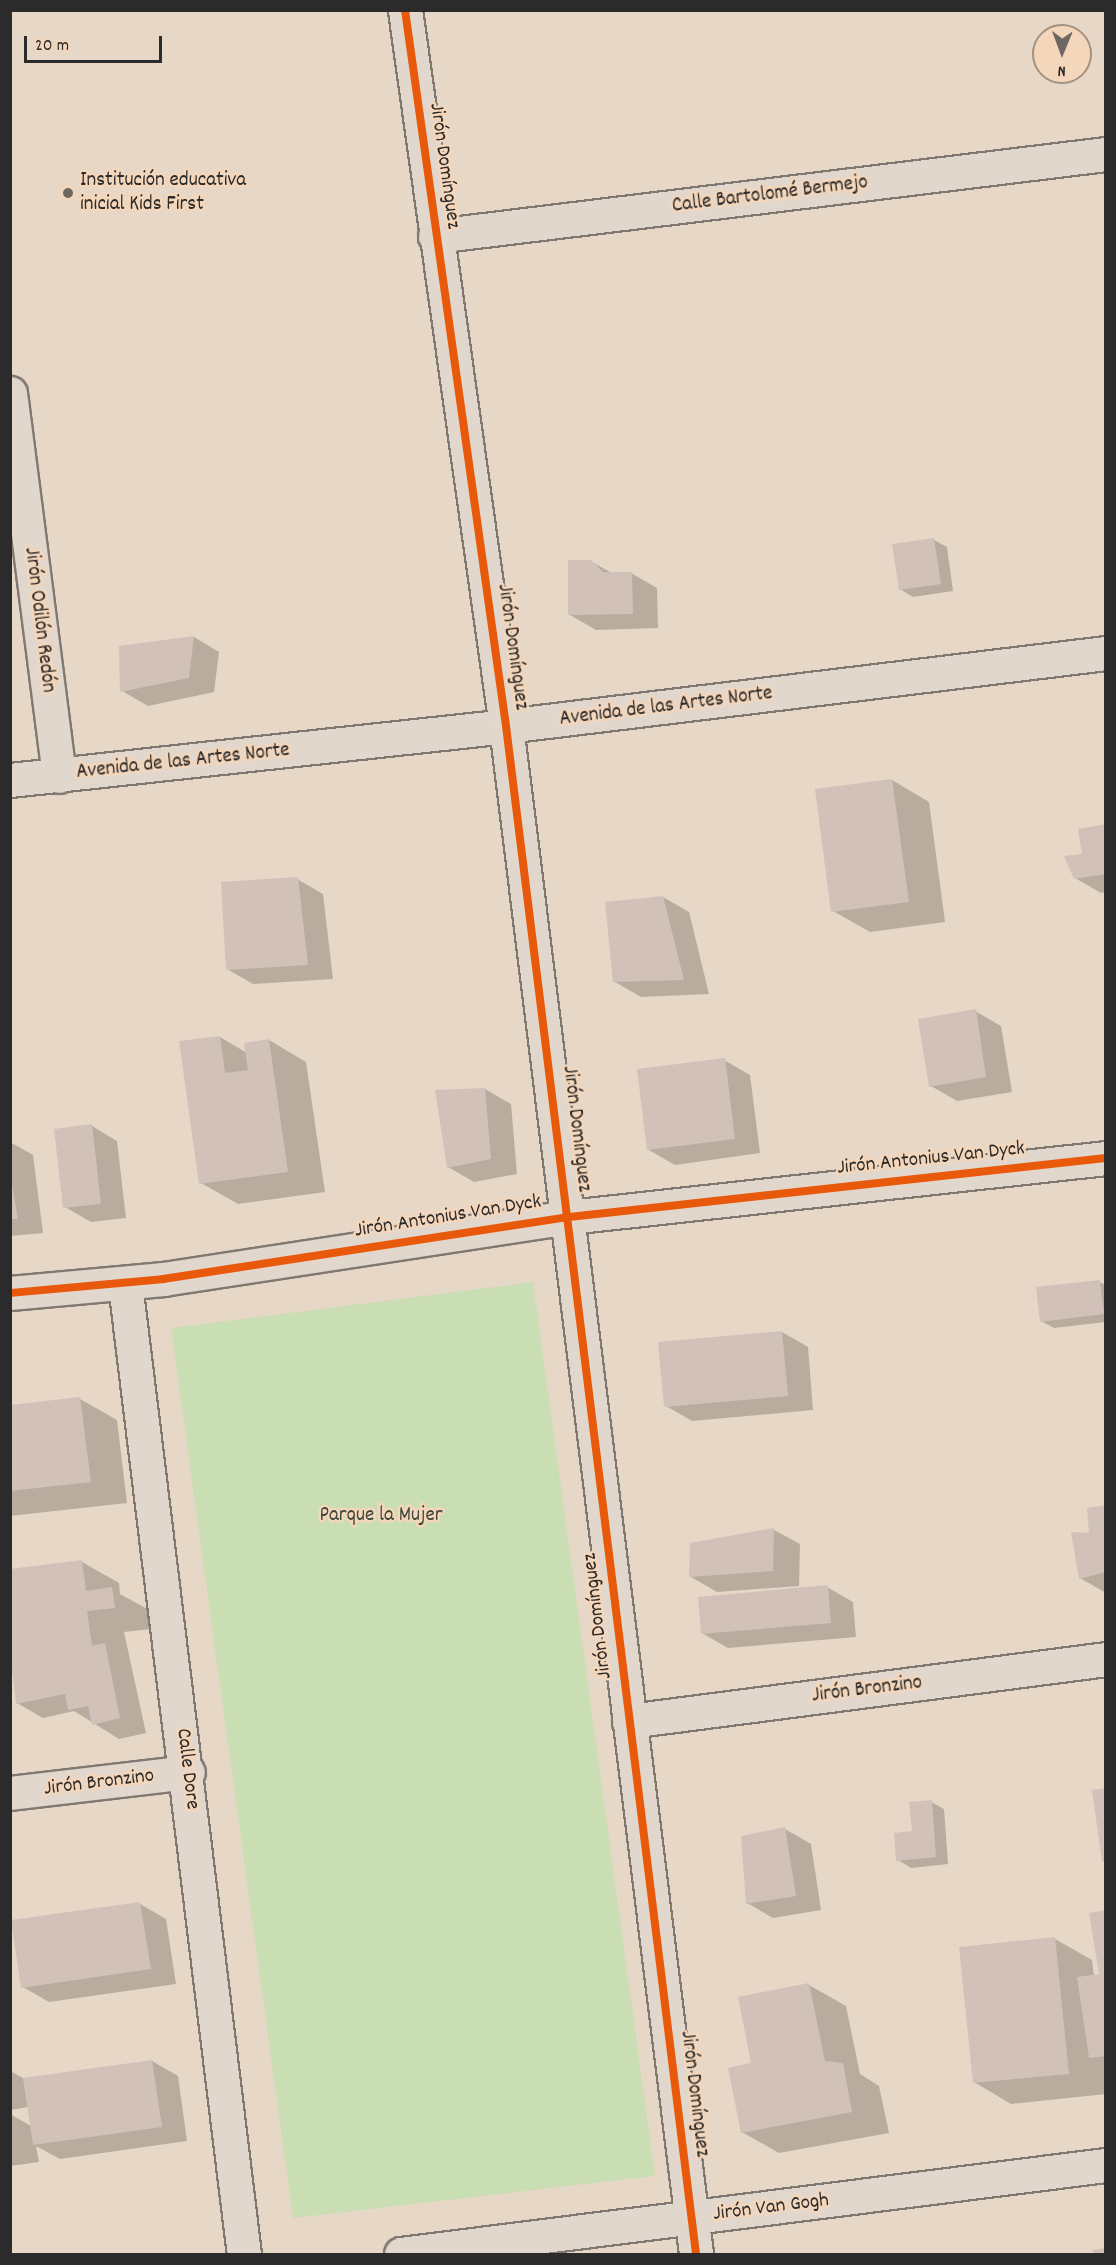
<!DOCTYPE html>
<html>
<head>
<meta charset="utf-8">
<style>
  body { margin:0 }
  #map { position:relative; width:1116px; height:2265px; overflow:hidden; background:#e7d7c7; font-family:Dekko,sans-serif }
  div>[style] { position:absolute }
  .green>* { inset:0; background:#c9deb3 }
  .shadow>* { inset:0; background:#0003 }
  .building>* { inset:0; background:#d2c1b9 }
  .roads { filter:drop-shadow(2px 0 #807871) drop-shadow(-2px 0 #807871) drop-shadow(0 2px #807871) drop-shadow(0 -2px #807871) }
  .minor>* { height:33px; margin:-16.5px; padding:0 16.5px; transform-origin:16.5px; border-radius:16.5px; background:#e2d7cc }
  .cycleway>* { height:8px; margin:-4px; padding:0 4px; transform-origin:4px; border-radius:4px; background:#e8590c }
  .dots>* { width:16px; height:16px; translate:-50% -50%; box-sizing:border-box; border:3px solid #f4d6ba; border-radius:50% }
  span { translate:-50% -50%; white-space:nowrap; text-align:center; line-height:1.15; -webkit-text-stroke:5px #f4d6ba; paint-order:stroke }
  .street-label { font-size:21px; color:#2b2b2b }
  .poi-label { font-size:21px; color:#2b2b2b }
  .left { translate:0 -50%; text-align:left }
  .park-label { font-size:21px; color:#3f473d }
  .frame { position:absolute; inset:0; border:12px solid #2b2b2b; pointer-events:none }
  .north { position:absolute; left:1032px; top:24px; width:60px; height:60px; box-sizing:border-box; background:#f4d6ba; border:2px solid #a49281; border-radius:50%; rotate:181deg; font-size:16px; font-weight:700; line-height:24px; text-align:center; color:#2b2b2b }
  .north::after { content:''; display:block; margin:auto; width:21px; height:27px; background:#6d6762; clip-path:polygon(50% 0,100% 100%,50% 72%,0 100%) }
  .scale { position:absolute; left:24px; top:36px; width:138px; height:27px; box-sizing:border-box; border:3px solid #2b2b2b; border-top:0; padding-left:8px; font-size:18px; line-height:21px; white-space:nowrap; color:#2b2b2b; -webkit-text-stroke:4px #f4d6ba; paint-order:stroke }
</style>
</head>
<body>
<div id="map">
  <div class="green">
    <i style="clip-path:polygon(533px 1282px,655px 2176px,293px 2218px,171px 1328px)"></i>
  </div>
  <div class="shadow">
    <i style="clip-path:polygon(934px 540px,947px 547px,953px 591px,913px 597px,900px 589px)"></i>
    <i style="clip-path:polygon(590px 561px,612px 573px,631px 573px,657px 588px,658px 628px,596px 630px,570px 615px)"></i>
    <i style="clip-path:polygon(194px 637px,219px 652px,214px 692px,148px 706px,122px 691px)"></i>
    <i style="clip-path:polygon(892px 780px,929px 802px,945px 922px,870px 932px,833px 911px)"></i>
    <i style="clip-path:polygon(1106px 826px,1106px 892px,1101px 893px,1075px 878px,1083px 855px)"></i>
    <i style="clip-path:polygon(297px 879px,323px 894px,333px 979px,253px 984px,227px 969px)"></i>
    <i style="clip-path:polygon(663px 897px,689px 912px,709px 994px,641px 997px,615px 982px)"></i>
    <i style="clip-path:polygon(975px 1011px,1001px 1026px,1012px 1092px,957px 1101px,931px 1086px)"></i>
    <i style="clip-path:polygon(220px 1037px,247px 1053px,269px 1040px,306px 1062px,325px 1192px,238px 1204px,201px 1183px)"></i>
    <i style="clip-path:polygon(724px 1060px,750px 1075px,760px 1153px,675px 1165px,649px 1150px)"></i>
    <i style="clip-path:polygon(485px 1089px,511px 1104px,517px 1174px,474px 1182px,448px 1167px)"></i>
    <i style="clip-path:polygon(92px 1126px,117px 1141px,126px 1218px,91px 1222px,65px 1207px)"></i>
    <i style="clip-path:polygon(10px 1142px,33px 1155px,43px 1233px,10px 1236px)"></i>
    <i style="clip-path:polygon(1099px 1282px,1106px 1285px,1106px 1322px,1054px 1328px,1041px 1321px)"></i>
    <i style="clip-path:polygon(782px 1332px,808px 1347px,813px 1410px,692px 1421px,666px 1406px)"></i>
    <i style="clip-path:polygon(80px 1399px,117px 1420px,127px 1503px,10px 1516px,10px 1407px)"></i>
    <i style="clip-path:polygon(1106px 1507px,1106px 1593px,1080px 1578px,1090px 1534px)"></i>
    <i style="clip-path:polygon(774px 1530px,800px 1544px,799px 1586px,717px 1592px,691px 1577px)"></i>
    <i style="clip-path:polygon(82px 1562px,119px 1583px,120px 1594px,149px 1610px,151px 1629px,124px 1632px,146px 1733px,119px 1739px,74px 1711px,43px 1718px,17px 1703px,10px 1656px,10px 1571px)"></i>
    <i style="clip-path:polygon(827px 1587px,853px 1602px,856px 1637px,728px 1648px,702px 1633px)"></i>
    <i style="clip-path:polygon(931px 1802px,944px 1809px,948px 1864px,911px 1868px,898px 1860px)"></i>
    <i style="clip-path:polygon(785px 1829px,811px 1844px,821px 1910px,773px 1918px,747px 1903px)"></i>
    <i style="clip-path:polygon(140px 1904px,166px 1919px,176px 1984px,49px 2002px,23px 1987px)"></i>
    <i style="clip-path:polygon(1106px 1912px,1106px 2094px,1011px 2104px,974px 2082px,1055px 1939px,1092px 1960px,1094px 1976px,1101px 1975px)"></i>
    <i style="clip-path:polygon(809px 1985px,846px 2006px,860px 2074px,879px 2086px,889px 2133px,779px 2153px,742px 2132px,753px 2065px)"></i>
    <i style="clip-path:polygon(152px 2061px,178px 2076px,187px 2141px,60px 2159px,36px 2146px,39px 2162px,10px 2166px,10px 2114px,31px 2126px,29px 2107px,10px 2110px,10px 2071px,25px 2079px)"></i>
  </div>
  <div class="building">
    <i style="clip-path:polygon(934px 538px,941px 584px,899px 590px,892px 544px)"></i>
    <i style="clip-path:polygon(568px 560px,591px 560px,603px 572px,632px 572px,633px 614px,568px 615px)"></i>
    <i style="clip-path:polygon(194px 636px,189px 678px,120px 692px,119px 646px)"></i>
    <i style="clip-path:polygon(892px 779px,909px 902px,831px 912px,815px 789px)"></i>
    <i style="clip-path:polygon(1106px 824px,1106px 874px,1074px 879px,1064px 856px,1082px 854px,1078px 829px)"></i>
    <i style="clip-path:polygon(298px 877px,308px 965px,226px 970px,221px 882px)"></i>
    <i style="clip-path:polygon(663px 896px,684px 980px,613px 982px,605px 902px)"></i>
    <i style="clip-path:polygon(976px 1009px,986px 1077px,929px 1087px,918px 1019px)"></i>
    <i style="clip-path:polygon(220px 1036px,225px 1073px,248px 1070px,244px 1043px,269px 1039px,288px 1172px,199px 1184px,179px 1041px)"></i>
    <i style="clip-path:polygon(725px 1058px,735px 1139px,647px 1150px,637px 1069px)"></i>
    <i style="clip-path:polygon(485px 1088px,491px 1159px,447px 1168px,435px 1090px)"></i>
    <i style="clip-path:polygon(92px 1124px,101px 1204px,63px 1208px,54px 1129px)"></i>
    <i style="clip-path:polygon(10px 1173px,18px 1219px,10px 1219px)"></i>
    <i style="clip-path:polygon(1100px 1280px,1104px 1314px,1040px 1322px,1036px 1287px)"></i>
    <i style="clip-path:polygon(782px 1331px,788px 1396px,664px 1407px,658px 1342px)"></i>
    <i style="clip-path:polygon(80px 1397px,91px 1482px,10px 1491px,10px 1405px)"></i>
    <i style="clip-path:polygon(1106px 1505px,1106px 1572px,1079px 1579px,1071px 1532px,1089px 1533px,1087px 1508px)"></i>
    <i style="clip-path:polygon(774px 1528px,773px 1571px,689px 1577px,690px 1543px)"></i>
    <i style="clip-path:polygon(82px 1560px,86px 1591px,112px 1587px,115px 1608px,87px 1611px,92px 1646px,105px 1643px,120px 1718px,92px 1725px,88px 1706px,68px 1710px,65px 1694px,16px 1704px,10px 1650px,10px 1569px)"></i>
    <i style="clip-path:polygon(828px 1585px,831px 1623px,701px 1634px,698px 1597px)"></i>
    <i style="clip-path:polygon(1106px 1788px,1106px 1861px,1102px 1862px,1092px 1790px)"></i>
    <i style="clip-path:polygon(932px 1800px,936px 1857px,896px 1861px,894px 1833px,912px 1831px,909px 1802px)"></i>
    <i style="clip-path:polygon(785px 1827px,796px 1896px,746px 1904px,741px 1836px)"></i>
    <i style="clip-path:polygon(140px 1902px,151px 1969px,21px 1988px,11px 1920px)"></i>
    <i style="clip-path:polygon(1106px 1910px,1106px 2056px,1089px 2058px,1077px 1977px,1099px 1974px,1089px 1913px)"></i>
    <i style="clip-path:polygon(1055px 1937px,1069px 2074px,973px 2083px,959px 1947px)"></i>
    <i style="clip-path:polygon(809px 1983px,825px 2061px,843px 2063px,852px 2112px,741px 2133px,728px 2068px,751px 2063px,738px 1997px)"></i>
    <i style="clip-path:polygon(152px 2060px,162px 2127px,33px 2145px,23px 2078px)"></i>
    <i style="clip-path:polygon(1106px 2248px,1106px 2254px,1095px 2254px,1092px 2250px)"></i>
  </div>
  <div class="roads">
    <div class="minor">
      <i style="left:405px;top:10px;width:723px;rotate:81.97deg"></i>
      <i style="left:506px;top:726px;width:1540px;rotate:82.91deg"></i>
      <i style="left:435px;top:236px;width:676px;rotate:-6.97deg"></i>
      <i style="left:10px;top:393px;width:386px;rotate:82.7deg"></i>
      <i style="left:10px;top:780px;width:499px;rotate:-6.2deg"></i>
      <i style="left:506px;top:726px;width:604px;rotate:-6.94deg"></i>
      <i style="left:125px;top:1284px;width:977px;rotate:83.01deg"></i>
      <i style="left:10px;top:1293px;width:154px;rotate:-5.2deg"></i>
      <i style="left:163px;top:1279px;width:411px;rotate:-8.7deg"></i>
      <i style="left:569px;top:1217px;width:540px;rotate:-6.27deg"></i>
      <i style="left:629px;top:1721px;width:481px;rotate:-7.4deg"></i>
      <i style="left:10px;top:1793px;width:179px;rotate:-6.7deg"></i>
      <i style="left:401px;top:2254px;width:711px;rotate:-7.2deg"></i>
    </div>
  </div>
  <div class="cycleway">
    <i style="left:405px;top:10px;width:723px;rotate:81.97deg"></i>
    <i style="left:506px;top:726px;width:1540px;rotate:82.91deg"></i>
    <i style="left:10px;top:1293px;width:154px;rotate:-5.2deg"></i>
    <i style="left:163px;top:1279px;width:411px;rotate:-8.7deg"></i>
    <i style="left:569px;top:1217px;width:540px;rotate:-6.27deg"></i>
  </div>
  <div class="dots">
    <i style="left:68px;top:193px;background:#6d6762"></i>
  </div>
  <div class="street-label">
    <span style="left:444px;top:166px;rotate:82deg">Jirón Domínguez</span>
    <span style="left:770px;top:195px;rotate:-7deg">Calle Bartolomé Bermejo</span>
    <span style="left:39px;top:620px;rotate:83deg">Jirón Odilón Redón</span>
    <span style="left:512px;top:647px;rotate:82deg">Jirón Domínguez</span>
    <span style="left:666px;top:707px;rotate:-7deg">Avenida de las Artes Norte</span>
    <span style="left:183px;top:762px;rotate:-6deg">Avenida de las Artes Norte</span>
    <span style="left:576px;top:1129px;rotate:83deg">Jirón Domínguez</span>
    <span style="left:931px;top:1159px;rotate:-6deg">Jirón Antonius Van Dyck</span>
    <span style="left:448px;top:1217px;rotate:-9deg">Jirón Antonius Van Dyck</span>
    <span style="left:598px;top:1616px;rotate:-97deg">Jirón Domínguez</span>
    <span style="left:867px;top:1690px;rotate:-7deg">Jirón Bronzino</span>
    <span style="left:187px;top:1769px;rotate:83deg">Calle Dore</span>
    <span style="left:99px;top:1783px;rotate:-7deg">Jirón Bronzino</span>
    <span style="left:694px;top:2094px;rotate:83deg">Jirón Domínguez</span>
    <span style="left:771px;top:2208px;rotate:-7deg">Jirón Van Gogh</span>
  </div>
  <div class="poi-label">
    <span class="left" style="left:80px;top:193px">Institución educativa<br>inicial Kids First</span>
  </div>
  <div class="park-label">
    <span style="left:381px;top:1516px">Parque la Mujer</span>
  </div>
  <div class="frame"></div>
  <div class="north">N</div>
  <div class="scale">20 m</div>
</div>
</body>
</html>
